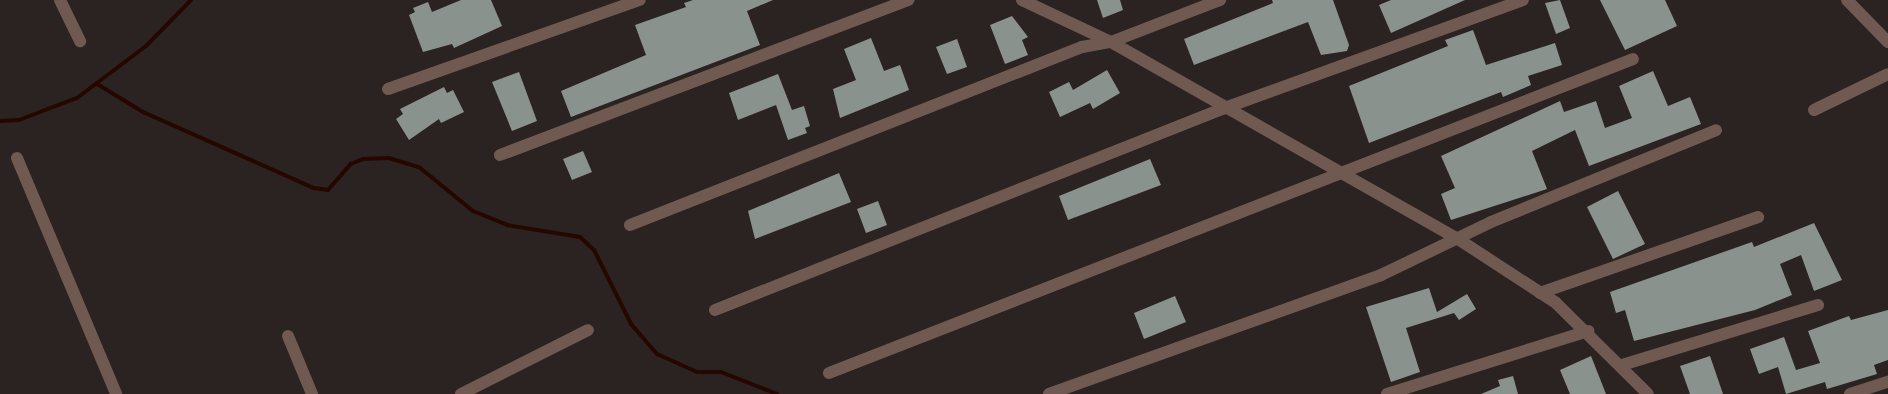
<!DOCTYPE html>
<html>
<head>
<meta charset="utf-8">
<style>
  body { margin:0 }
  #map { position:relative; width:1888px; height:394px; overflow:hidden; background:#2a2321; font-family:"Alegreya Sans",sans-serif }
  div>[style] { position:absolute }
  .stream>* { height:4px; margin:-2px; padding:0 2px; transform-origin:2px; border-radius:2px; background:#260700 }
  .building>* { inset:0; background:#8a928e }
  .street>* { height:12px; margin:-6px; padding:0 6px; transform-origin:6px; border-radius:6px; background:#6f5950 }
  span { translate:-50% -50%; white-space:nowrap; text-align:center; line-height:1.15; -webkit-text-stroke:5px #100d0c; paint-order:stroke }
</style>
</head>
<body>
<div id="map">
  <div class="stream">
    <i style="left:97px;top:84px;width:54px;rotate:31.3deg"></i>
    <i style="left:143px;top:112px;width:187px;rotate:24deg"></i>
    <i style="left:314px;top:188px;width:14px;rotate:8deg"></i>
    <i style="left:328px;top:190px;width:35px;rotate:-49deg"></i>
    <i style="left:351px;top:164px;width:13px;rotate:-23deg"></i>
    <i style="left:363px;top:159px;width:26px;rotate:-2deg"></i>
    <i style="left:389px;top:158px;width:31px;rotate:17deg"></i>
    <i style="left:419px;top:167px;width:70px;rotate:39.2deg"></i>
    <i style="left:473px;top:211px;width:37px;rotate:22deg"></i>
    <i style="left:507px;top:225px;width:74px;rotate:9.3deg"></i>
    <i style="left:580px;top:237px;width:19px;rotate:43deg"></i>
    <i style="left:594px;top:250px;width:83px;rotate:63.4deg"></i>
    <i style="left:631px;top:324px;width:40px;rotate:49deg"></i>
    <i style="left:657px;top:354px;width:44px;rotate:24.2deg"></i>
    <i style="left:697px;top:372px;width:24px"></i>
    <i style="left:721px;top:372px;width:60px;rotate:21.4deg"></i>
    <i style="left:0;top:121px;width:19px;rotate:-3deg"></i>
    <i style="left:19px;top:120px;width:62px;rotate:-20.8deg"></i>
    <i style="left:77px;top:98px;width:86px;rotate:-37deg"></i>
    <i style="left:146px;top:46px;width:64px;rotate:-45.6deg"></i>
  </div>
  <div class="building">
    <i style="clip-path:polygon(461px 0,491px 0,502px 26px,454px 48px,452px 44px,423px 52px,409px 15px,415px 12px,413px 8px,428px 2px,432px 12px)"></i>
    <i style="clip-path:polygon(693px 0,773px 0,747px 11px,760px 45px,571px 117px,561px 91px,646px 55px,635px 25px,686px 7px,684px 3px)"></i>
    <i style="clip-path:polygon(1097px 0,1120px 0,1123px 10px,1103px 18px)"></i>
    <i style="clip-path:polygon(1272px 0,1333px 0,1349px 45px,1347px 51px,1321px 55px,1308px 22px,1194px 65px,1184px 39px,1273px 3px)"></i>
    <i style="clip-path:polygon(1391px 0,1465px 0,1391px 33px,1379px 5px)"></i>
    <i style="clip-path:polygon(1560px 0,1570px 28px,1556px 34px,1545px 3px)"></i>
    <i style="clip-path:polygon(1600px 0,1665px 0,1677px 26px,1625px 50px)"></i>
    <i style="clip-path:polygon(1012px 16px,1028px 37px,1022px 40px,1028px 55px,1005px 64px,990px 25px)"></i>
    <i style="clip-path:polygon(1473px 30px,1486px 65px,1555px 43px,1562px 65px,1528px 76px,1531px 85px,1503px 97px,1501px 92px,1369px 143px,1349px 86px,1448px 46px,1445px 40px)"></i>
    <i style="clip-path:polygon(871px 38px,884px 71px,900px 65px,909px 90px,840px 118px,833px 89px,856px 80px,844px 49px)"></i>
    <i style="clip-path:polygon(957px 39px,967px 67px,947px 74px,936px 47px)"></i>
    <i style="clip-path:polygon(1107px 70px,1120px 93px,1093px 109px,1090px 103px,1060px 117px,1049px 92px,1069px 82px,1073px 90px)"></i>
    <i style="clip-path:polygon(1653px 71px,1668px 106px,1690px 97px,1701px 124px,1589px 166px,1575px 130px,1532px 151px,1547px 189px,1451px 220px,1441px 194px,1455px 188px,1441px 156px,1560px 101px,1564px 112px,1596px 101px,1605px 128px,1632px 118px,1619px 86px)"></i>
    <i style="clip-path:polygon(519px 72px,537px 121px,512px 131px,492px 82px)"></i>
    <i style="clip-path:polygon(778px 74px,792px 110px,804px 106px,810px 126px,805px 128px,807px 133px,788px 140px,776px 105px,738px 120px,729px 93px)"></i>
    <i style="clip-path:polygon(444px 87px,447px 93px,453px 90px,464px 112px,441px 123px,439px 119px,409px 140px,396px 119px,403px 114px,400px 109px)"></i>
    <i style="clip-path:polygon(583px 151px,592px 172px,572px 180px,563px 159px)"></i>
    <i style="clip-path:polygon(1150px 159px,1161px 185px,1068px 220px,1059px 196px)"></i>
    <i style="clip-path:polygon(839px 173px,851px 202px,755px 239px,748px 211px)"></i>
    <i style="clip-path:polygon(1618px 191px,1645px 244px,1613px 259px,1587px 207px)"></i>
    <i style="clip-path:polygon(878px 201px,887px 225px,866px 233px,857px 209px)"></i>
    <i style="clip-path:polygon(1814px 223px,1842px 280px,1814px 291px,1801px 255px,1780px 264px,1792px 295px,1755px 310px,1634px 341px,1625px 310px,1616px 313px,1610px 292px,1752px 242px,1754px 247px)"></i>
    <i style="clip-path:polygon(1429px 288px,1437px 312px,1467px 294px,1476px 309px,1459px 320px,1454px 313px,1406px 328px,1420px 372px,1391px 382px,1366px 307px)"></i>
    <i style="clip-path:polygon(1175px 296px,1186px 322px,1144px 339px,1134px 313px)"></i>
    <i style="clip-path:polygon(1888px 310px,1888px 360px,1874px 365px,1877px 374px,1827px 389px,1825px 382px,1786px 394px,1778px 367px,1759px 374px,1750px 349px,1784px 337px,1796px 370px,1820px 363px,1808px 331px,1849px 316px,1851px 320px)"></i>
    <i style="clip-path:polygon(1591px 356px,1606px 394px,1570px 394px,1560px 370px)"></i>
    <i style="clip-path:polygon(1710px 356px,1723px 394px,1690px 394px,1680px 366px)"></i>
    <i style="clip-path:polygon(1513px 376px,1518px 394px,1481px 394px,1500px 386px,1498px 380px)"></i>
  </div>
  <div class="street">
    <i style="left:60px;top:0;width:46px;rotate:64deg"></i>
    <i style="left:1022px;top:0;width:98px;rotate:25.3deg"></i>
    <i style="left:1111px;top:42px;width:399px;rotate:29.6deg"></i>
    <i style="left:1458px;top:239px;width:117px;rotate:33.1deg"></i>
    <i style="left:1556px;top:303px;width:129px;rotate:44.7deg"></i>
    <i style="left:1847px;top:0;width:59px;rotate:45.7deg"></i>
    <i style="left:388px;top:89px;width:267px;rotate:-19.5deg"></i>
    <i style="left:1814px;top:110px;width:82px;rotate:-25.9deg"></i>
    <i style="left:500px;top:155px;width:437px;rotate:-20.8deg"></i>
    <i style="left:17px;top:158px;width:256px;rotate:67.2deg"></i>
    <i style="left:630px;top:225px;width:486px;rotate:-21.5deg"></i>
    <i style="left:1082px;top:47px;width:29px;rotate:-10deg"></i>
    <i style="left:1111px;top:42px;width:117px;rotate:-21.1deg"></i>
    <i style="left:1540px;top:293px;width:231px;rotate:-19.2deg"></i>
    <i style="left:715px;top:310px;width:545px;rotate:-21.63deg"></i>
    <i style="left:1222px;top:109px;width:320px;rotate:-19.9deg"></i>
    <i style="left:288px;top:336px;width:63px;rotate:67.5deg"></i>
    <i style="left:1622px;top:365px;width:205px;rotate:-17deg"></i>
    <i style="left:829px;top:373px;width:863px;rotate:-21.33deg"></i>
    <i style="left:461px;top:394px;width:142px;rotate:-26.7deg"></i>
    <i style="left:1049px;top:394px;width:353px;rotate:-19.7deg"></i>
    <i style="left:1381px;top:275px;width:122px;rotate:-25.7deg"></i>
    <i style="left:1491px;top:222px;width:243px;rotate:-22.2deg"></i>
    <i style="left:1387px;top:394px;width:211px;rotate:-17.4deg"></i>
    <i style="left:1850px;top:394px;width:40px;rotate:-18deg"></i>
  </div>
</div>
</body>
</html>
